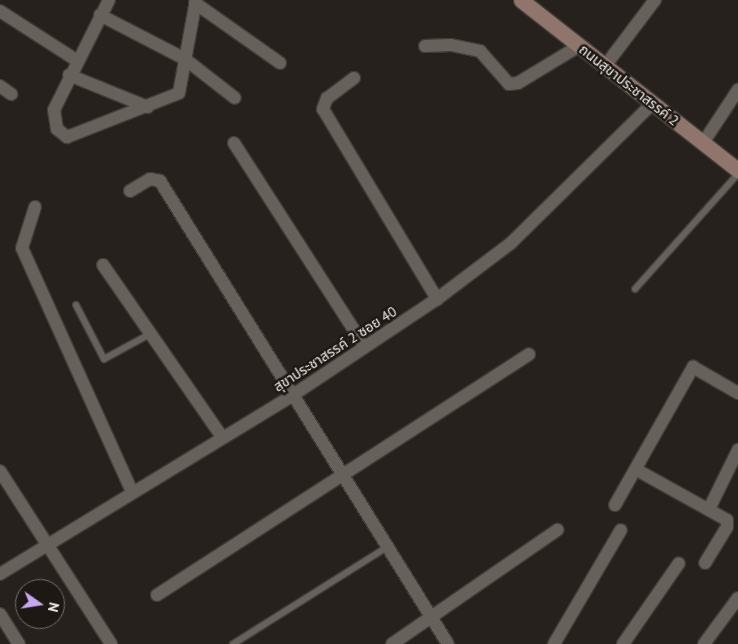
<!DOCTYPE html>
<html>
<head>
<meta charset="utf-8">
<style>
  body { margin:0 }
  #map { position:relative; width:738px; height:644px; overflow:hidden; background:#27211d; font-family:"PT Sans","Noto Sans Thai",sans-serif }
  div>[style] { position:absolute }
  .roads { filter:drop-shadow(1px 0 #423d39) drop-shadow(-1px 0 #423d39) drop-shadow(0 1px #423d39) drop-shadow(0 -1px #423d39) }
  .lane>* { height:6px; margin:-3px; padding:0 3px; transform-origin:3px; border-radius:3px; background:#67615b }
  .street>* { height:12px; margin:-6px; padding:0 6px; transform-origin:6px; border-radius:6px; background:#67615b }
  .secondary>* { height:15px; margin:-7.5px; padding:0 7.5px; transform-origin:7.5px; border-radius:7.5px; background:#90756d }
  span { translate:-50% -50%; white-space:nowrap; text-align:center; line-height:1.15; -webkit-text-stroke:5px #1d1813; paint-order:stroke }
  .street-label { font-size:14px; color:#f3efeb }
  .north { position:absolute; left:15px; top:579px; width:50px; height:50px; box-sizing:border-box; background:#1d1813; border:1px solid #736e69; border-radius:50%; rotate:103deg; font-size:14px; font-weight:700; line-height:20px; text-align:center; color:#f3efeb }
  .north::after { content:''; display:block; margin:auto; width:18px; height:22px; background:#c5a7f1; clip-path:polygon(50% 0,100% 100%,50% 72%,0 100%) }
</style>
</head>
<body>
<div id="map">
  <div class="roads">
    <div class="lane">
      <i style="left:635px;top:289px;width:154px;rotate:-48.2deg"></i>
      <i style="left:76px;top:305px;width:61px;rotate:62.6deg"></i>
      <i style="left:104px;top:359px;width:52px;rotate:-28.5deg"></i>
      <i style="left:233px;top:644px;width:182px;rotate:-32.2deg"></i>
    </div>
    <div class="street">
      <i style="left:109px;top:0;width:123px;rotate:116.6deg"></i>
      <i style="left:54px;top:110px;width:19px;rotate:81deg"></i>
      <i style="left:57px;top:129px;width:13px;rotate:39deg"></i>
      <i style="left:67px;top:137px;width:120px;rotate:-21.4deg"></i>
      <i style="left:179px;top:93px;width:95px;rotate:-79.6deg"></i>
      <i style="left:195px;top:3px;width:104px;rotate:35.2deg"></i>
      <i style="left:0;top:11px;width:90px;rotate:32.8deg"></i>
      <i style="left:100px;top:15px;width:96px;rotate:27.4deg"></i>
      <i style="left:185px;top:59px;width:63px;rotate:38deg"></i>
      <i style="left:425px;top:46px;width:26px;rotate:-2deg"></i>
      <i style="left:451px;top:45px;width:30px;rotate:12deg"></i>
      <i style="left:480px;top:51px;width:44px;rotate:48.7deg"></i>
      <i style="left:509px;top:84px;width:9px;rotate:-6deg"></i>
      <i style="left:518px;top:83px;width:71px;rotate:-31.2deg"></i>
      <i style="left:605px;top:66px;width:83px;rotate:-52.9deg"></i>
      <i style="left:69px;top:75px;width:85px;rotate:22.1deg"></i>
      <i style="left:354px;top:78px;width:34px;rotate:143deg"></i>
      <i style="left:327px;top:98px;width:12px;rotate:110deg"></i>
      <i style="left:323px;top:109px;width:222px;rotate:59deg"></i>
      <i style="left:0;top:86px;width:14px;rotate:36deg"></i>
      <i style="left:234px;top:143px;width:242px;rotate:57.3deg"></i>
      <i style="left:703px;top:143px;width:64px;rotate:-56.6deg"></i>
      <i style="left:130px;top:191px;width:23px;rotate:-31deg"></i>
      <i style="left:150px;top:179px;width:10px;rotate:11deg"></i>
      <i style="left:160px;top:181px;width:545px;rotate:58.12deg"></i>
      <i style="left:35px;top:207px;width:43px;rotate:107.6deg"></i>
      <i style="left:22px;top:248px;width:268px;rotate:65.7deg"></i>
      <i style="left:103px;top:265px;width:209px;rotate:55.3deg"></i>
      <i style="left:637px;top:470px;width:103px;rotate:29.1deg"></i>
      <i style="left:727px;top:520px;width:7px;rotate:90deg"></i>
      <i style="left:727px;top:527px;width:42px;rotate:121.4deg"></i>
      <i style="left:0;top:471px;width:206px;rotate:57.3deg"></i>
      <i style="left:615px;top:505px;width:159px;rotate:-60.5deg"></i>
      <i style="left:693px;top:367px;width:52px;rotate:30deg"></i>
      <i style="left:709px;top:509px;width:66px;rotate:-63.8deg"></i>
      <i style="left:0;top:574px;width:343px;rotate:-31.4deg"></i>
      <i style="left:293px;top:395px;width:173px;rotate:-33.7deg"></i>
      <i style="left:437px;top:299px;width:93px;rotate:-37.1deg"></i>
      <i style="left:511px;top:243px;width:198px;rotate:-44.6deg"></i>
      <i style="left:157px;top:595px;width:443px;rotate:-32.9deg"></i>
      <i style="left:0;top:614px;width:36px;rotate:58deg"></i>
      <i style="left:392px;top:644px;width:201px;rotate:-34.6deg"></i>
      <i style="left:554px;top:644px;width:132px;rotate:-59.6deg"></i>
      <i style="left:623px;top:644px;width:98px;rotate:-55.3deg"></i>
      <i style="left:704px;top:644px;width:57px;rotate:-53.5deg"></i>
    </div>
    <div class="secondary">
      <i style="left:521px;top:0;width:276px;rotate:38.1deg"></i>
    </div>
  </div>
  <div class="street-label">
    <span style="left:629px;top:85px;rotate:38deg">ถนนสุขาประชาสรรค์ 2</span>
    <span style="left:335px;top:349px;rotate:-33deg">สุขาประชาสรรค์ 2 ซอย 40</span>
  </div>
  <div class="north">N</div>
</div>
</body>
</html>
